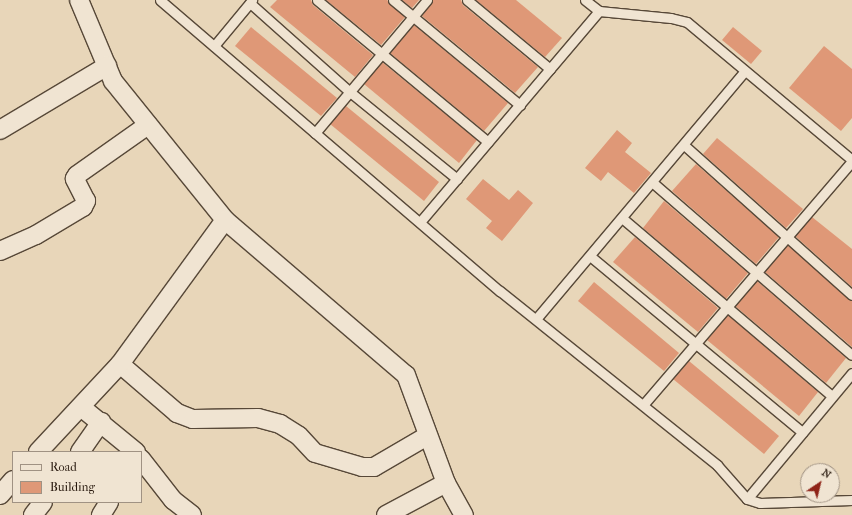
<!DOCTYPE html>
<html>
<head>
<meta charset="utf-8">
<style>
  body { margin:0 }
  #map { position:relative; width:852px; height:515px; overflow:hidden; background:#e8d6b9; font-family:"IM FELL French Canon",serif }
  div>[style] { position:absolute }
  .building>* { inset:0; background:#df9877 }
  .roads { filter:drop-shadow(1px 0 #574838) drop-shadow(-1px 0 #574838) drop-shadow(0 1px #574838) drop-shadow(0 -1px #574838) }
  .lane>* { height:9px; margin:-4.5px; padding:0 4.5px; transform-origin:4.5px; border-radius:4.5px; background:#f0e4d2 }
  .street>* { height:18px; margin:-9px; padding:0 9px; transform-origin:9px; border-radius:9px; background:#f0e4d2 }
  span { translate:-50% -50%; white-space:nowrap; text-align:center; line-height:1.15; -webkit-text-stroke:3px #f0e4d2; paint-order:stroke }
  .legend { position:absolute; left:12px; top:451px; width:130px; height:52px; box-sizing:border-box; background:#f0e4d2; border:1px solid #a09283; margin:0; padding:5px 7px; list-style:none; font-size:12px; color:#27180d }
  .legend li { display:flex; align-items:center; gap:8px; height:20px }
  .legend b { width:20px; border:1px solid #a09283 }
  .north { position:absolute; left:800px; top:463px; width:40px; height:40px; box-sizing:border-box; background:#f0e4d2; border:1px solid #a09283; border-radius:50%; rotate:35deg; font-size:11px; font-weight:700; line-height:16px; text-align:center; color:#27180d }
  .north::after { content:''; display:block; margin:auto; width:14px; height:18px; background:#8f2418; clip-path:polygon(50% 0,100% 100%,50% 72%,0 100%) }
</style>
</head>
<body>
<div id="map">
  <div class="building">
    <i style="clip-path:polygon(277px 0,311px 0,313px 5px,373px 55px,355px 77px,270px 7px)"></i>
    <i style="clip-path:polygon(326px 0,387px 0,405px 17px,381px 45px)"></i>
    <i style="clip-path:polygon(402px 0,419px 0,412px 8px)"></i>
    <i style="clip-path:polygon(433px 0,461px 0,463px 5px,538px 67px,515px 93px,422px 16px)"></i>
    <i style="clip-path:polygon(476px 0,516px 0,562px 38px,545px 57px)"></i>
    <i style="clip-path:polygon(414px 25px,508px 103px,484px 131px,390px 53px)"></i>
    <i style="clip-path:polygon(251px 27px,337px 98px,321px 116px,235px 46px)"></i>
    <i style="clip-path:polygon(733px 27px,762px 51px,751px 64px,722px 40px)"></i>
    <i style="clip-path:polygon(824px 46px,852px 69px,852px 118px,841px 131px,789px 88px)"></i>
    <i style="clip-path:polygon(382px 62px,477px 140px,459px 163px,364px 84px)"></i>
    <i style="clip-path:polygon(346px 106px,439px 182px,424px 201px,330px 124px)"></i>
    <i style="clip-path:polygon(617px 130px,632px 143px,625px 152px,651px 173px,634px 193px,608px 172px,601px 181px,585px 168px)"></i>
    <i style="clip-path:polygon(717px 138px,803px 209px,786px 228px,703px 154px)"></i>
    <i style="clip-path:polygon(696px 164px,779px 237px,756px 264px,672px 191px)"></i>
    <i style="clip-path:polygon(483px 179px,509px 200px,518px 190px,533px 203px,502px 241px,486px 228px,492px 221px,466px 199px)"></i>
    <i style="clip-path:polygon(664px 201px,748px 273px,726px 299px,643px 228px)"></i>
    <i style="clip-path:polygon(812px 217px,852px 249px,852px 287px,795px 236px)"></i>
    <i style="clip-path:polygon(635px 237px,718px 308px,698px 332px,613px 262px)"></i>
    <i style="clip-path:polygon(788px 245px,852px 301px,852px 347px,765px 272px)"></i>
    <i style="clip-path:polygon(757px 281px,846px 358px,826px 383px,735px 306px)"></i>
    <i style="clip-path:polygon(594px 282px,679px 353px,664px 371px,578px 301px)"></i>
    <i style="clip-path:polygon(728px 315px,818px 392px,799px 416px,707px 340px)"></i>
    <i style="clip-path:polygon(689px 361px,779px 436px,764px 454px,673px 379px)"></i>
  </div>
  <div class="roads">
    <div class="lane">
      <i style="left:160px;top:0;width:448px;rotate:40.6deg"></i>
      <i style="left:500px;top:291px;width:278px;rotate:38.7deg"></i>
      <i style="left:717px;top:465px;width:45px;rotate:48.6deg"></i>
      <i style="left:747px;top:499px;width:14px;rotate:17deg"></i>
      <i style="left:760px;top:503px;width:92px;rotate:-1.9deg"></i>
      <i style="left:317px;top:0;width:222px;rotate:39.7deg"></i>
      <i style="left:393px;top:0;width:165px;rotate:39.6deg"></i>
      <i style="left:467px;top:0;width:108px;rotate:39.7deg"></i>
      <i style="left:585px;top:0;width:18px;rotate:38deg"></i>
      <i style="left:599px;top:11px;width:72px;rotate:5.6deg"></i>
      <i style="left:671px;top:18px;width:16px;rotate:14deg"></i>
      <i style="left:687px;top:22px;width:215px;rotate:39.9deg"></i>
      <i style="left:250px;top:3px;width:134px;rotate:41.7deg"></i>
      <i style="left:350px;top:92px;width:138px;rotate:39.1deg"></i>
      <i style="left:214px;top:46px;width:60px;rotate:-50.4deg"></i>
      <i style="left:315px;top:133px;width:174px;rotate:-49.9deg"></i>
      <i style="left:684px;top:145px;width:225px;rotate:41.8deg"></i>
      <i style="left:652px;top:182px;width:264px;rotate:40.9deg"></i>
      <i style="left:622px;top:218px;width:275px;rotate:40.3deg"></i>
      <i style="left:420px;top:222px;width:277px;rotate:-49.7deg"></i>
      <i style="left:590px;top:256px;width:276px;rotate:39.7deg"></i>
      <i style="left:536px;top:319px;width:324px;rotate:-49.9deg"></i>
      <i style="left:643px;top:405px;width:321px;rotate:-49.4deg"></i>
      <i style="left:747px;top:499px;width:164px;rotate:-50.2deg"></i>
    </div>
    <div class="street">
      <i style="left:79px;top:0;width:88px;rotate:67.2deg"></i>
      <i style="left:113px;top:81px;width:179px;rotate:51.1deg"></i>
      <i style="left:225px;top:220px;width:238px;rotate:40.6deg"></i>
      <i style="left:406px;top:375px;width:115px;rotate:69.7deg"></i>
      <i style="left:446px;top:483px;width:37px;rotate:61deg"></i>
      <i style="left:0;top:130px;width:125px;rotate:-30.9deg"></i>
      <i style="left:0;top:251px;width:39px;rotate:-24deg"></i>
      <i style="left:36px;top:235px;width:55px;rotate:-30.8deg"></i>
      <i style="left:83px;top:207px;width:7px;rotate:-63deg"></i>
      <i style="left:86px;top:201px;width:25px;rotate:-117deg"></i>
      <i style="left:75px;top:179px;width:4px;rotate:-63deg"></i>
      <i style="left:77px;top:175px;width:87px;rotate:-35.2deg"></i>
      <i style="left:120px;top:364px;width:75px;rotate:40.7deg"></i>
      <i style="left:177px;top:413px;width:17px;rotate:21deg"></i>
      <i style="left:193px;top:419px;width:65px;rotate:-0.9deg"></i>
      <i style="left:258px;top:418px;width:23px;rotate:15deg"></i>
      <i style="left:280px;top:424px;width:22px;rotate:32deg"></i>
      <i style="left:299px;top:436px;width:23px;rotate:47deg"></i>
      <i style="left:315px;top:453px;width:49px;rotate:16.6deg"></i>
      <i style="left:362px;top:467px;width:12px"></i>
      <i style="left:374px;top:467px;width:61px;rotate:-30.3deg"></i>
      <i style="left:81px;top:407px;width:71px;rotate:39.3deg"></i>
      <i style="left:38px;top:452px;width:120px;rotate:-47deg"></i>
      <i style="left:120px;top:364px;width:178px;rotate:-53.9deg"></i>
      <i style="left:80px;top:452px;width:37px;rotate:-55deg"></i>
      <i style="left:141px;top:459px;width:52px;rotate:52deg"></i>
      <i style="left:173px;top:500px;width:24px;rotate:38deg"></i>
      <i style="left:0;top:495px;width:20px;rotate:-49deg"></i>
      <i style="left:33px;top:515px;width:16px;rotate:-52deg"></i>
      <i style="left:101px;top:515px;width:15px;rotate:-58deg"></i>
      <i style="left:386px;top:515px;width:68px;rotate:-28.1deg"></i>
    </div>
  </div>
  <ul class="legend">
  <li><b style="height:5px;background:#f0e4d2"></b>Road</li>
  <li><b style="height:11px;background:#df9877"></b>Building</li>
  </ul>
  <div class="north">N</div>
</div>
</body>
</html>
